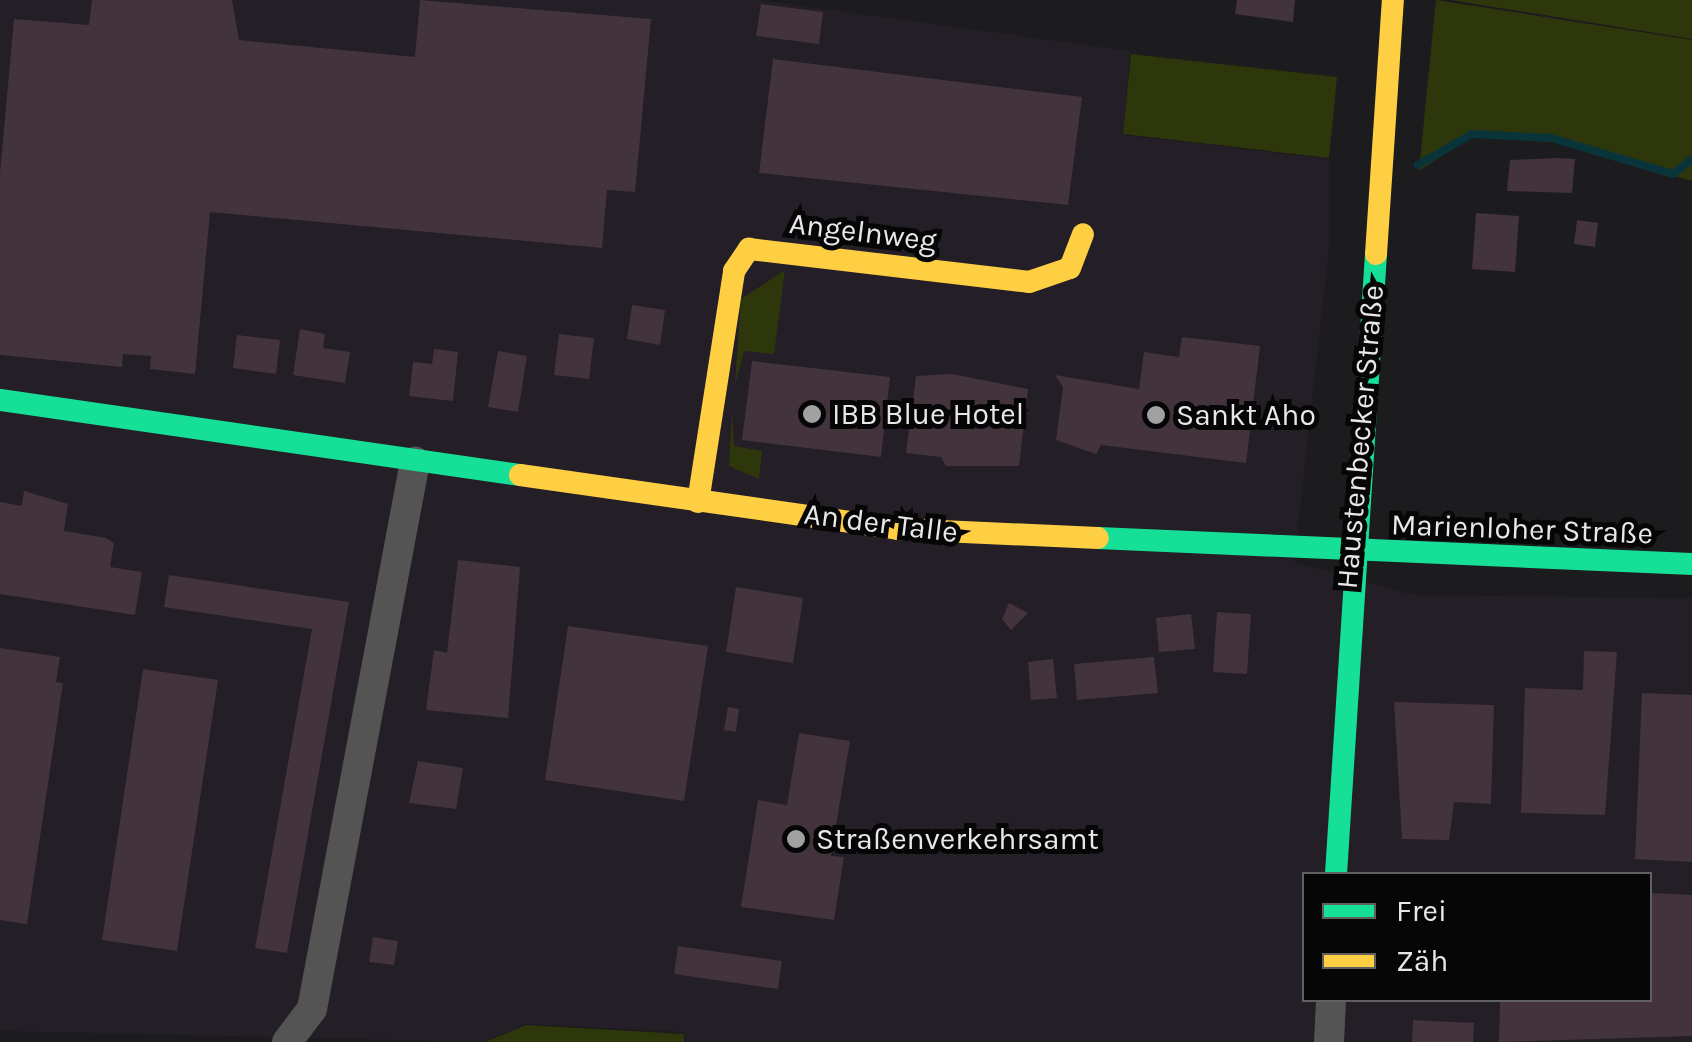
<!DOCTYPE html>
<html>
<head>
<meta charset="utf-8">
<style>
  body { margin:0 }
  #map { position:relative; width:1692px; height:1042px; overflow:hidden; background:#1c1b1d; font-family:Karla,sans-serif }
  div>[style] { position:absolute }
  .built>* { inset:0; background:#241e26 }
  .green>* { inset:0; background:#2e360c }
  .stream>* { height:8px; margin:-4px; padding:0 4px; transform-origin:4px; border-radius:4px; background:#09343a }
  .building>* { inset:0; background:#43333d }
  .street>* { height:30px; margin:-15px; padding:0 15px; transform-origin:15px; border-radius:15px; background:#545454 }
  .fast>* { height:22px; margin:-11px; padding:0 11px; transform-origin:11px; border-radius:11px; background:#16e098 }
  .slow>* { height:22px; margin:-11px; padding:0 11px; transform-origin:11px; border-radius:11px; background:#ffcf43 }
  .dots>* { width:28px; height:28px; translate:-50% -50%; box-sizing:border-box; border:5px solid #070607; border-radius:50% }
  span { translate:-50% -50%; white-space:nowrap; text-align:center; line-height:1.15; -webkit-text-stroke:10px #070607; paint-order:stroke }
  .street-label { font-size:30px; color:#e9e7e9 }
  .poi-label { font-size:30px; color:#e9e7e9 }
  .left { translate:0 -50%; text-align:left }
  .legend { position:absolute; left:1302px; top:872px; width:350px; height:130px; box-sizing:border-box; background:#070607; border:2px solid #616061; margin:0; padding:12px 18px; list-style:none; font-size:30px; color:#e9e7e9 }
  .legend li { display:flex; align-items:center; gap:20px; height:50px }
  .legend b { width:50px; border:2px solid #616061 }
</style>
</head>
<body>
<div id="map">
  <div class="built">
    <i style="clip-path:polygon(evenodd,0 0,759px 0,1130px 51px,1123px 135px,1329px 159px,1330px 240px,1294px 562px,1412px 595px,1692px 598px,1692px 1042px,686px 1042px,685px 1032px,526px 1024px,484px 1042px,0 1031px,0 0,760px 280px,774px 353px,743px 351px,735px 384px,760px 280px,0 0,1304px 874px,1650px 874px,1650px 1000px,1304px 1000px,1304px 874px)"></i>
  </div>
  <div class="green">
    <i style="clip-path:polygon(1436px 0,1692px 40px,1692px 181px,1551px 142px,1472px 136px,1419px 171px)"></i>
    <i style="clip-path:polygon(1451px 0,1692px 0,1692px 39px)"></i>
    <i style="clip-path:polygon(1131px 54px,1337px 77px,1329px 158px,1123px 134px)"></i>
    <i style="clip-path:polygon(785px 270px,774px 354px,744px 351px,735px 385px,741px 299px)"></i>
    <i style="clip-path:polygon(732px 411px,734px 446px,762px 451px,759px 479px,729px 466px)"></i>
    <i style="clip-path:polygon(526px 1025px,684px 1034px,684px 1042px,485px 1042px)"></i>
  </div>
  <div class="stream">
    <i style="left:1418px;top:165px;width:62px;rotate:-29.9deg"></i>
    <i style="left:1472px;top:134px;width:79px;rotate:2.9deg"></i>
    <i style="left:1551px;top:138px;width:127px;rotate:16.4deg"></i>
    <i style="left:1673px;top:174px;width:24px;rotate:-38deg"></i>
  </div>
  <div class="building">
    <i style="clip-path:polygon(92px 0,232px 0,239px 40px,415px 57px,420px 0,651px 19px,635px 192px,607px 190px,602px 248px,210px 212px,195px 374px,150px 369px,151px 356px,123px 354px,122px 367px,0 355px,0 173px,14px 19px,89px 25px)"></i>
    <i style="clip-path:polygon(1237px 0,1295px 0,1293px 22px,1235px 14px)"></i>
    <i style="clip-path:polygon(761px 4px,823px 12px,819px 44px,756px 36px)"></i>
    <i style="clip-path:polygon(773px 59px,1082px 97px,1068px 205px,759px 173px)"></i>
    <i style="clip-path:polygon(1556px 158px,1575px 159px,1572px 193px,1507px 191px,1510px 160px)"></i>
    <i style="clip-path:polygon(1476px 213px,1519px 216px,1515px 272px,1472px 269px)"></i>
    <i style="clip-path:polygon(1577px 220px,1598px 223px,1595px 247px,1574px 244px)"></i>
    <i style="clip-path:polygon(632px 305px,665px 310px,660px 345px,627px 339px)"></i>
    <i style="clip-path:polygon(300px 329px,325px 334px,323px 348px,350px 352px,345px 383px,293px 375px)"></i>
    <i style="clip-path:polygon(559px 334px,594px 338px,589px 379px,554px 375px)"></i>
    <i style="clip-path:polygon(237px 335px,280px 340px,276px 374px,233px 368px)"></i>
    <i style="clip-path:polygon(1182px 337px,1260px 346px,1246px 463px,1101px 445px,1096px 454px,1056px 440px,1063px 387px,1055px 375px,1139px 389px,1144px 352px,1179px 357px)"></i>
    <i style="clip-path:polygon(434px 349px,458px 352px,453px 401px,409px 396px,413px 362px,432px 364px)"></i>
    <i style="clip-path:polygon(498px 351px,527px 356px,518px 412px,488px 407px)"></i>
    <i style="clip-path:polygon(752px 361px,890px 377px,881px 457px,742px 440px)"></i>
    <i style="clip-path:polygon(952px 374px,1028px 389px,1019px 466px,946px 466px,941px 457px,906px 453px,916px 376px)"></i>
    <i style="clip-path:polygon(24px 491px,68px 504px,64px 531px,106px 538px,114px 543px,110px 567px,142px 572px,135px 615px,0 594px,0 502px,22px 506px)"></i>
    <i style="clip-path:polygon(458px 560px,520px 567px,508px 718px,426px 710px,434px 650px,447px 653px)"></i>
    <i style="clip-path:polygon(169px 575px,349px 602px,287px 953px,255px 948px,312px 629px,164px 607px)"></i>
    <i style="clip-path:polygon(736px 587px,803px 598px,793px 663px,726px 652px)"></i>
    <i style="clip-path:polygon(1009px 603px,1028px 613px,1011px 630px,1002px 619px)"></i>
    <i style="clip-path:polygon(1217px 612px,1251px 614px,1247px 674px,1213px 672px)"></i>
    <i style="clip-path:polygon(1191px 614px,1195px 649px,1159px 652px,1156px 618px)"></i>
    <i style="clip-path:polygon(568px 626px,708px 646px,684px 801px,545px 780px)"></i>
    <i style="clip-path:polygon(0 648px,60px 657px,56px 682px,63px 683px,27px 924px,0 920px)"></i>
    <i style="clip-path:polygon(1584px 651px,1617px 652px,1605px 815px,1521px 813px,1525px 688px,1583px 690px)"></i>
    <i style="clip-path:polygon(1154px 657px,1158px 693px,1077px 700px,1074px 664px)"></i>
    <i style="clip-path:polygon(1053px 659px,1057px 698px,1031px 700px,1028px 662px)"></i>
    <i style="clip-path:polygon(143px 669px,218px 680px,177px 951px,102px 940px)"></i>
    <i style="clip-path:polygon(1642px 693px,1692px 695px,1692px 862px,1635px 859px)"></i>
    <i style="clip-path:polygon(1394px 702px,1494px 705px,1491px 804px,1454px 802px,1449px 840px,1402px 839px)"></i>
    <i style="clip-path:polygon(728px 707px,739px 709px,736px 732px,724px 730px)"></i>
    <i style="clip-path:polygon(799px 733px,850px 741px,831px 856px,844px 857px,834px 920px,741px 907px,758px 800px,787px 805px)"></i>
    <i style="clip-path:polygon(418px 761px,463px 768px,456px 809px,409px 803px)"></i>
    <i style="clip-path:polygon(1650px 893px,1692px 895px,1692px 1036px,1499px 1042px,1500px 1000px,1650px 1000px)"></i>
    <i style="clip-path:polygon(373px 937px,398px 941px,394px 965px,369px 962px)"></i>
    <i style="clip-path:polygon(678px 946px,782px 961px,778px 989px,674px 974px)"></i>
    <i style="clip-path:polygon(1413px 1020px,1474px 1023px,1473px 1042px,1412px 1042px)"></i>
  </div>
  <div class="street">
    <i style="left:287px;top:1042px;width:41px;rotate:-52.9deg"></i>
    <i style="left:312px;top:1009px;width:557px;rotate:-79.34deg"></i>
    <i style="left:1329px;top:1042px;width:42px;rotate:-87.3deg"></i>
  </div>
  <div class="fast">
    <i style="left:0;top:400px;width:525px;rotate:8.21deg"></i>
    <i style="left:1098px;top:538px;width:595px;rotate:2.51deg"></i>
    <i style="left:1336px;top:874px;width:621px;rotate:-86.31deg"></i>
  </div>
  <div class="slow">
    <i style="left:1376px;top:254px;width:255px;rotate:-86.2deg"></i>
    <i style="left:520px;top:475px;width:382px;rotate:8.1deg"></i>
    <i style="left:898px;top:529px;width:200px;rotate:2.6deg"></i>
    <i style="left:698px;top:502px;width:234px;rotate:-81.1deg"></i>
    <i style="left:734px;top:271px;width:27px;rotate:-56deg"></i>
    <i style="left:749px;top:249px;width:282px;rotate:6.7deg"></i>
    <i style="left:1029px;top:282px;width:43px;rotate:-18.9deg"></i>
    <i style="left:1070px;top:268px;width:36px;rotate:-69deg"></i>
  </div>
  <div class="dots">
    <i style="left:812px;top:414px;background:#a1a0a2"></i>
    <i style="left:1156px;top:415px;background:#a1a0a2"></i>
    <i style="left:796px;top:839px;background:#a1a0a2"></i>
  </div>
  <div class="street-label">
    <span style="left:863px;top:232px;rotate:7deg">Angelnweg</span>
    <span style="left:1360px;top:437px;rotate:-85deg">Haustenbecker Straße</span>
    <span style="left:881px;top:523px;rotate:7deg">An der Talle</span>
    <span style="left:1522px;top:529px;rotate:2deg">Marienloher Straße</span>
  </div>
  <div class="poi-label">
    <span class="left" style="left:832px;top:414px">IBB Blue Hotel</span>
    <span class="left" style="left:1176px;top:415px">Sankt Aho</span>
    <span class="left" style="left:816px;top:839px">Straßenverkehrsamt</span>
  </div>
  <ul class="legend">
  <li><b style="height:12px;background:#16e098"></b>Frei</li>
  <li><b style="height:12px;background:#ffcf43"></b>Zäh</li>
  </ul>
</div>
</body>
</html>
